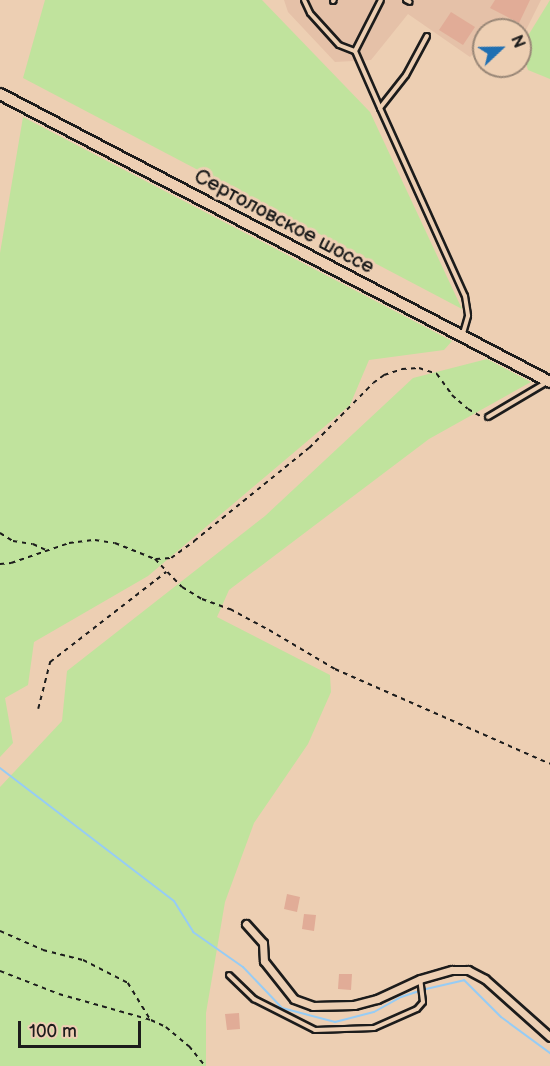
<!DOCTYPE html>
<html>
<head>
<meta charset="utf-8">
<style>
  body { margin:0 }
  #map { position:relative; width:550px; height:1066px; overflow:hidden; background:#edcfb3; font-family:"Balsamiq Sans",sans-serif }
  div>[style] { position:absolute }
  .built>* { inset:0; background:#e5c1a8 }
  .green>* { inset:0; background:#c0e39d }
  .stream>* { height:2px; margin:-1px; padding:0 1px; transform-origin:1px; border-radius:1px; background:#96ccf5 }
  .building>* { inset:0; background:#e1ac97 }
  .path>* { height:1.5px; margin-top:-0.75px; transform-origin:0; background:repeating-linear-gradient(90deg,#1c1c1c 0 4.5px,transparent 0 9px) }
  .roads { filter:drop-shadow(2px 0 #1c1c1c) drop-shadow(-2px 0 #1c1c1c) drop-shadow(0 2px #1c1c1c) drop-shadow(0 -2px #1c1c1c) }
  .service>* { height:4px; margin:-2px; padding:0 2px; transform-origin:2px; border-radius:2px; background:#edcfb3 }
  .minor>* { height:7px; margin:-3.5px; padding:0 3.5px; transform-origin:3.5px; border-radius:3.5px; background:#edcfb3 }
  .secondary>* { height:10px; margin:-5px; padding:0 5px; transform-origin:5px; border-radius:5px; background:#edcfb3 }
  span { translate:-50% -50%; white-space:nowrap; text-align:center; line-height:1.15; -webkit-text-stroke:6px #edcfb3; paint-order:stroke }
  .street-label { font-size:21px; color:#1c1c1c }
  .north { position:absolute; left:472px; top:18px; width:60px; height:60px; box-sizing:border-box; background:#edcfb3; border:2px solid #998777; border-radius:50%; rotate:68deg; font-size:16px; font-weight:700; line-height:24px; text-align:center; color:#1c1c1c }
  .north::after { content:''; display:block; margin:auto; width:21px; height:27px; background:#1f6fb2; clip-path:polygon(50% 0,100% 100%,50% 72%,0 100%) }
  .scale { position:absolute; left:18px; top:1021px; width:123px; height:27px; box-sizing:border-box; border:3px solid #1c1c1c; border-top:0; padding-left:8px; font-size:18px; line-height:21px; white-space:nowrap; color:#1c1c1c; -webkit-text-stroke:4px #edcfb3; paint-order:stroke }
</style>
</head>
<body>
<div id="map">
  <div class="built">
    <i style="clip-path:polygon(284px 0,541px 0,520px 42px,520px 30px,484px 30px,484px 43px,470px 57px,408px 14px,371px 60px,335px 62px,288px 12px)"></i>
  </div>
  <div class="green">
    <i style="clip-path:polygon(45px 0,262px 0,370px 112px,462px 309px,23px 78px)"></i>
    <i style="clip-path:polygon(550px 0,550px 79px,528px 70px,521px 47px)"></i>
    <i style="clip-path:polygon(23px 117px,452px 341px,444px 350px,369px 360px,350px 405px,148px 576px,34px 642px,28px 685px,5px 698px,13px 743px,0 757px,0 253px)"></i>
    <i style="clip-path:polygon(487px 359px,531px 382px,429px 439px,229px 590px,217px 617px,330px 675px,331px 692px,308px 744px,254px 823px,225px 902px,206px 1013px,206px 1066px,0 1066px,0 787px,62px 721px,67px 671px,265px 516px,413px 378px)"></i>
  </div>
  <div class="stream">
    <i style="left:0;top:768px;width:219px;rotate:37.4deg"></i>
    <i style="left:174px;top:901px;width:36px;rotate:58deg"></i>
    <i style="left:193px;top:932px;width:61px;rotate:35deg"></i>
    <i style="left:243px;top:967px;width:57px;rotate:46.4deg"></i>
    <i style="left:282px;top:1008px;width:55px;rotate:14.8deg"></i>
    <i style="left:335px;top:1022px;width:40px;rotate:-14.4deg"></i>
    <i style="left:374px;top:1012px;width:31px;rotate:-29deg"></i>
    <i style="left:401px;top:997px;width:16px;rotate:-18deg"></i>
    <i style="left:426px;top:989px;width:39px;rotate:-13deg"></i>
    <i style="left:464px;top:980px;width:52px;rotate:45deg"></i>
    <i style="left:501px;top:1017px;width:61px;rotate:36.3deg"></i>
  </div>
  <div class="building">
    <i style="clip-path:polygon(495px 0,530px 0,519px 23px,490px 8px)"></i>
    <i style="clip-path:polygon(451px 12px,475px 27px,463px 45px,439px 30px)"></i>
    <i style="clip-path:polygon(287px 894px,300px 897px,297px 912px,284px 909px)"></i>
    <i style="clip-path:polygon(304px 914px,316px 915px,314px 931px,302px 929px)"></i>
    <i style="clip-path:polygon(339px 974px,352px 974px,351px 990px,338px 989px)"></i>
    <i style="clip-path:polygon(239px 1013px,240px 1029px,227px 1030px,225px 1014px)"></i>
  </div>
  <div class="path">
    <i style="left:0;top:533px;width:15px;rotate:32deg"></i>
    <i style="left:13px;top:541px;width:20px;rotate:9deg"></i>
    <i style="left:33px;top:544px;width:14px;rotate:25deg"></i>
    <i style="left:156px;top:559px;width:15px;rotate:-4deg"></i>
    <i style="left:171px;top:558px;width:29px;rotate:-36deg"></i>
    <i style="left:194px;top:541px;width:148px;rotate:-39deg"></i>
    <i style="left:309px;top:448px;width:91px;rotate:-45.4deg"></i>
    <i style="left:373px;top:383px;width:14px;rotate:-36deg"></i>
    <i style="left:384px;top:375px;width:19px;rotate:-18deg"></i>
    <i style="left:402px;top:369px;width:17px;rotate:-3deg"></i>
    <i style="left:419px;top:368px;width:19px;rotate:18deg"></i>
    <i style="left:437px;top:374px;width:26px;rotate:54deg"></i>
    <i style="left:452px;top:395px;width:21px;rotate:41deg"></i>
    <i style="left:468px;top:409px;width:16px;rotate:30deg"></i>
    <i style="left:0;top:564px;width:11px;rotate:-5deg"></i>
    <i style="left:11px;top:563px;width:61px;rotate:-19deg"></i>
    <i style="left:69px;top:543px;width:26px;rotate:-7deg"></i>
    <i style="left:95px;top:540px;width:20px;rotate:9deg"></i>
    <i style="left:115px;top:543px;width:43px;rotate:21.8deg"></i>
    <i style="left:155px;top:559px;width:39px;rotate:46deg"></i>
    <i style="left:182px;top:587px;width:23px;rotate:31deg"></i>
    <i style="left:202px;top:599px;width:30px;rotate:20deg"></i>
    <i style="left:230px;top:609px;width:44px;rotate:28.3deg"></i>
    <i style="left:269px;top:630px;width:77px;rotate:30.6deg"></i>
    <i style="left:335px;top:669px;width:235px;rotate:23.8deg"></i>
    <i style="left:38px;top:709px;width:49px;rotate:-75.7deg"></i>
    <i style="left:50px;top:662px;width:147px;rotate:-37.8deg"></i>
    <i style="left:0;top:931px;width:47px;rotate:23.8deg"></i>
    <i style="left:43px;top:950px;width:41px;rotate:14deg"></i>
    <i style="left:83px;top:960px;width:51px;rotate:27.1deg"></i>
    <i style="left:128px;top:983px;width:42px;rotate:58.6deg"></i>
    <i style="left:0;top:971px;width:63px;rotate:21.3deg"></i>
    <i style="left:59px;top:994px;width:96px;rotate:15.8deg"></i>
    <i style="left:151px;top:1020px;width:17px;rotate:25deg"></i>
    <i style="left:166px;top:1027px;width:30px;rotate:40deg"></i>
    <i style="left:189px;top:1046px;width:26px;rotate:51deg"></i>
  </div>
  <div class="roads">
    <div class="service">
      <i style="left:304px;top:0;width:14px;rotate:65deg"></i>
      <i style="left:310px;top:13px;width:43px;rotate:47.8deg"></i>
      <i style="left:339px;top:45px;width:17px;rotate:21deg"></i>
      <i style="left:406px;top:0;width:4px;rotate:27deg"></i>
      <i style="left:333px;top:1px;width:1px;rotate:-45deg"></i>
      <i style="left:427px;top:36px;width:44px;rotate:118.3deg"></i>
      <i style="left:406px;top:75px;width:42px;rotate:128.2deg"></i>
      <i style="left:380px;top:108px;width:206px;rotate:65.7deg"></i>
      <i style="left:465px;top:296px;width:20px;rotate:81deg"></i>
      <i style="left:468px;top:316px;width:18px;rotate:106deg"></i>
      <i style="left:380px;top:108px;width:62px;rotate:-113.7deg"></i>
      <i style="left:355px;top:51px;width:57px;rotate:-63deg"></i>
      <i style="left:488px;top:417px;width:69px;rotate:-30.7deg"></i>
      <i style="left:229px;top:975px;width:35px;rotate:44deg"></i>
      <i style="left:254px;top:999px;width:68px;rotate:26.9deg"></i>
      <i style="left:315px;top:1030px;width:59px;rotate:-1.9deg"></i>
      <i style="left:374px;top:1028px;width:47px;rotate:-23.8deg"></i>
      <i style="left:417px;top:1009px;width:9px;rotate:-49deg"></i>
      <i style="left:423px;top:1002px;width:23px;rotate:-97deg"></i>
    </div>
    <div class="minor">
      <i style="left:246px;top:924px;width:25px;rotate:48deg"></i>
      <i style="left:263px;top:943px;width:18px;rotate:87deg"></i>
      <i style="left:264px;top:961px;width:48px;rotate:51.7deg"></i>
      <i style="left:294px;top:999px;width:20px;rotate:20deg"></i>
      <i style="left:313px;top:1006px;width:41px;rotate:-1.4deg"></i>
      <i style="left:354px;top:1005px;width:24px;rotate:-15deg"></i>
      <i style="left:377px;top:999px;width:47px;rotate:-24.9deg"></i>
      <i style="left:420px;top:979px;width:33px;rotate:-16deg"></i>
      <i style="left:452px;top:970px;width:16px"></i>
      <i style="left:468px;top:970px;width:19px;rotate:28deg"></i>
      <i style="left:485px;top:979px;width:87px;rotate:41.7deg"></i>
    </div>
    <div class="secondary">
      <i style="left:0;top:94px;width:621px;rotate:27.64deg"></i>
    </div>
  </div>
  <div class="street-label">
    <span style="left:284px;top:222px;rotate:28deg">Сертоловское шоссе</span>
  </div>
  <div class="north">N</div>
  <div class="scale">100 m</div>
</div>
</body>
</html>
